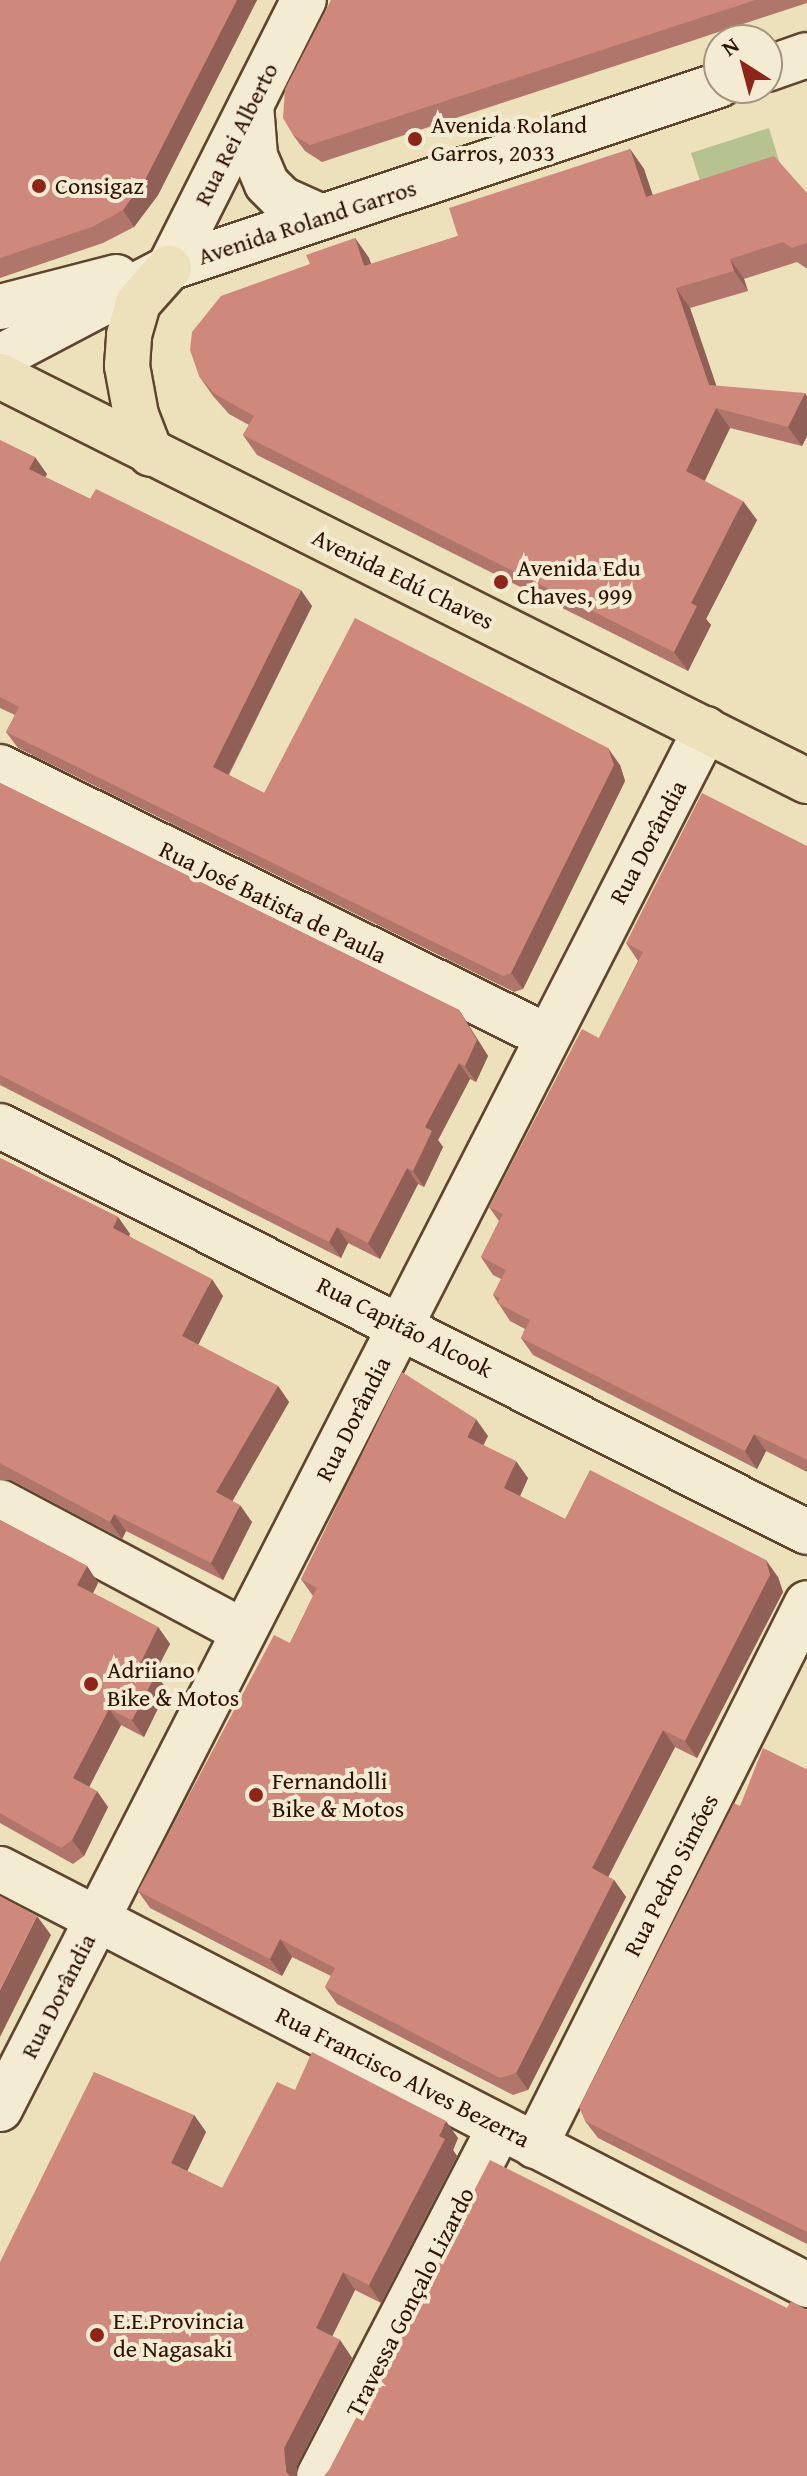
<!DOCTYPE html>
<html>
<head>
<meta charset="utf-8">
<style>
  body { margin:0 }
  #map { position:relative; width:807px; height:2476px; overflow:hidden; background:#ece1ba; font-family:"Gentium Book Plus",serif }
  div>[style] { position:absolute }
  .green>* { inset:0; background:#b6c391 }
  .roads { filter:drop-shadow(2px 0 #5e462e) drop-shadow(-2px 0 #5e462e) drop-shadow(0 2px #5e462e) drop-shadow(0 -2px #5e462e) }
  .minor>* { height:44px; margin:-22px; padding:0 22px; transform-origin:22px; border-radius:22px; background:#f3ecd2 }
  .major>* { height:44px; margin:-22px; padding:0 22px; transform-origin:22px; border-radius:22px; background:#ece1ba }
  .wall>* { inset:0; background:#b1766b }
  .shaded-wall>* { inset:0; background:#906057 }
  .building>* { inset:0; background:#ce897c }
  .dots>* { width:22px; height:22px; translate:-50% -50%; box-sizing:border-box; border:4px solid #f3ecd2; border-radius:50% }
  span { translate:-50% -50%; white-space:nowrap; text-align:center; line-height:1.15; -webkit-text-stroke:8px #f3ecd2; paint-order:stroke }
  .poi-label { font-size:24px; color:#2f1200 }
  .left { translate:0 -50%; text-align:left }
  .street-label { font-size:24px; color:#2f1200 }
  .north { position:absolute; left:703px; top:24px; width:80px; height:80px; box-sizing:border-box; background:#f3ecd2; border:2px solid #a5957e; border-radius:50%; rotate:324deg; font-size:22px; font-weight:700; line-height:32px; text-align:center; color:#2f1200 }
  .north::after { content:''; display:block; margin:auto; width:28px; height:36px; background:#8f2418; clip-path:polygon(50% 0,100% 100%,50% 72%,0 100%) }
</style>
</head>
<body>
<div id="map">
  <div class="green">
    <i style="clip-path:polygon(769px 128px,781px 167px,704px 193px,691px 153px)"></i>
  </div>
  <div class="roads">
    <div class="minor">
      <i style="left:767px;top:69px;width:42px;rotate:-19.3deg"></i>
      <i style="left:251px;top:105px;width:51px;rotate:85.5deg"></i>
      <i style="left:255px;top:156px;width:30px;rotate:67deg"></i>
      <i style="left:267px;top:184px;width:21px;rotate:45deg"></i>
      <i style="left:282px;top:199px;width:44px;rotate:24.2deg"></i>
      <i style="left:169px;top:268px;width:300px;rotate:-63.3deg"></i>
      <i style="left:0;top:307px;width:120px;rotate:-14.5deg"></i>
      <i style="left:0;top:357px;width:191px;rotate:-27.8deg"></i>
      <i style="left:169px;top:268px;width:580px;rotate:-18.4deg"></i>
      <i style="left:0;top:767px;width:609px;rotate:26.23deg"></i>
      <i style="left:0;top:1126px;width:903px;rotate:26.71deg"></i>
      <i style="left:0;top:1502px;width:276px;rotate:28deg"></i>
      <i style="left:0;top:1869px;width:908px;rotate:27.27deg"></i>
      <i style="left:0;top:2109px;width:1550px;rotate:-62.91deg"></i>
      <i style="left:535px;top:2146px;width:607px;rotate:-63.39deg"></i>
      <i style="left:319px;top:2476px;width:393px;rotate:-62.6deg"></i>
    </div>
    <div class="major">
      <i style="left:0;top:376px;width:903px;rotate:26.65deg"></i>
      <i style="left:151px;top:454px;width:42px;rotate:-111deg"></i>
      <i style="left:136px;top:415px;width:50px;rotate:-100.4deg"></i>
      <i style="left:127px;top:366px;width:31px;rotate:-86deg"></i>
      <i style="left:129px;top:335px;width:33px;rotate:-74deg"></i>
      <i style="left:138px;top:303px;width:47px;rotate:-48.5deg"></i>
    </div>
  </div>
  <div class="wall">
    <i style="clip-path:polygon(0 0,257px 0,158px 195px,134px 227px,103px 243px,0 278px)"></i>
    <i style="clip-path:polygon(331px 0,807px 0,807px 3px,322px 162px,305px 151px,293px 135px)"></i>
    <i style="clip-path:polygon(630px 149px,644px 169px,652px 195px,807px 193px,807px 268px,806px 268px,797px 262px,744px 279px,748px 291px,690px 308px,716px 386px,807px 396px,807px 436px,802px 446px,730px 428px,704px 481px,757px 520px,706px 619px,711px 625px,688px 671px,257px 455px,243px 435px,249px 425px,229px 414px,213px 396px,199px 376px,310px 264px,355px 238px,369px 258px,371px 264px,458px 236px)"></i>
    <i style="clip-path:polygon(0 440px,47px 474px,45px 477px,312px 606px,229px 775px,264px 793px,620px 765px,625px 781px,523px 989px,514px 992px,18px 748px,6px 732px,15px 715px,0 708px)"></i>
    <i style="clip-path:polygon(0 783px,459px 1010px,488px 1056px,476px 1082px,470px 1079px,438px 1140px,443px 1147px,424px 1187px,418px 1184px,380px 1259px,348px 1243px,341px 1258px,0 1085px)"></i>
    <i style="clip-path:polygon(807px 846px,807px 1472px,766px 1451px,757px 1469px,533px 1355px,521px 1338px,525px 1329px,510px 1321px,493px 1295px,501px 1279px,493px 1275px,481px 1257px,499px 1221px,489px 1207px,599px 1038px,638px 961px,626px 943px)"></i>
    <i style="clip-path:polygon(0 1158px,118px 1217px,130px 1234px,129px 1236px,223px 1296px,198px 1345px,278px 1386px,289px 1402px,232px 1501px,252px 1522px,223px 1580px,126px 1531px,122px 1539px,11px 1480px,0 1480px)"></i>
    <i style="clip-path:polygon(488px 1436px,483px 1445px,528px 1478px,520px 1496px,565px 1519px,778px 1577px,783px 1592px,697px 1758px,675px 1747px,608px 1877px,614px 1880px,626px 1897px,528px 2090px,513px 2095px,337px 2004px,325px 1987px,331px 1976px,292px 1957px,282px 1976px,150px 1908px,138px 1891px,290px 1643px,313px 1596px,301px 1579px)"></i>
    <i style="clip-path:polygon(0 1520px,87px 1566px,98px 1583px,93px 1593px,158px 1627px,170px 1644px,155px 1673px,167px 1690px,144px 1737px,121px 1725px,89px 1787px,108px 1807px,84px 1856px,73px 1864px,0 1823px)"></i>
    <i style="clip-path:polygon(807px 1767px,807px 2244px,598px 2138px,585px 2121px,740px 1806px,806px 1769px)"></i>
    <i style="clip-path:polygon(295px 2090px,458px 2138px,453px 2150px,457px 2156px,381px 2303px,355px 2290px,332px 2336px,340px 2340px,352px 2358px,297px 2465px,0 2476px,194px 2115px,206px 2132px,187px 2171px,222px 2188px)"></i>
  </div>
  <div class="shaded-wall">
    <i style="clip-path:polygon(237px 0,257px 0,158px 195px,134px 227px,123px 210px)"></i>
    <i style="clip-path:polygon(630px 149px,644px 169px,660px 216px,646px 197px)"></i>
    <i style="clip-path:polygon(355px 238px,369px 258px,378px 286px,364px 266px)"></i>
    <i style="clip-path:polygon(730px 259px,744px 279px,748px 291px,734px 271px)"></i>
    <i style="clip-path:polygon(676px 288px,690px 308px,723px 405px,709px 385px)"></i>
    <i style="clip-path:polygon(805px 393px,807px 396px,807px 436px,802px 446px,788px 427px)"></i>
    <i style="clip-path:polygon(716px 408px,730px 428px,700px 491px,686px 471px)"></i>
    <i style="clip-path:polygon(35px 457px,47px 474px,41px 485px,29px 469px)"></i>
    <i style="clip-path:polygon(743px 501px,757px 520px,706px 619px,711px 625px,688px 671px,674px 652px,691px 603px)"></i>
    <i style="clip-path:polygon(301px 590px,312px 606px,224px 783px,213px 767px)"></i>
    <i style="clip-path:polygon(608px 748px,620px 765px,625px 781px,523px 989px,511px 973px)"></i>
    <i style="clip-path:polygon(459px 1010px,488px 1056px,476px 1082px,465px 1066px)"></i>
    <i style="clip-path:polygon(459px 1063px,470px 1079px,438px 1140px,443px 1147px,424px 1187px,413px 1171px,425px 1127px)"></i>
    <i style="clip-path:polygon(407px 1168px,418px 1184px,380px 1259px,368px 1243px)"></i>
    <i style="clip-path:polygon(118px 1217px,130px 1234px,124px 1245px,113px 1228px)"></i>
    <i style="clip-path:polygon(337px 1227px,348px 1243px,341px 1258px,329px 1242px)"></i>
    <i style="clip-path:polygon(212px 1279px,223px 1296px,194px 1353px,182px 1336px)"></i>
    <i style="clip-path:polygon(278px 1386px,289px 1402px,228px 1509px,216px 1492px)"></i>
    <i style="clip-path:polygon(476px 1419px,488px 1436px,479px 1454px,467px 1437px)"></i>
    <i style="clip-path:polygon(754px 1434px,766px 1451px,757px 1469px,745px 1451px)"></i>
    <i style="clip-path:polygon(516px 1461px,528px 1478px,516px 1505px,504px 1488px)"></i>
    <i style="clip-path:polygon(240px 1505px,252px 1522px,223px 1580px,211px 1563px)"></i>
    <i style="clip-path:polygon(114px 1514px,126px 1531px,122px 1539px,110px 1522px)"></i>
    <i style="clip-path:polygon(766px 1560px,778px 1577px,783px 1592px,697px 1758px,685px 1741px)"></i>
    <i style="clip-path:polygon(87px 1566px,98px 1583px,89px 1601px,77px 1585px)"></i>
    <i style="clip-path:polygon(158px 1627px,170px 1644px,150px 1682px,139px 1666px)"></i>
    <i style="clip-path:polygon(156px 1674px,167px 1690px,144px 1737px,132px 1720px)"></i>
    <i style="clip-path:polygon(109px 1709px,121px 1725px,85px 1795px,73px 1778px)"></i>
    <i style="clip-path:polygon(663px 1730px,675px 1747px,604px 1885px,592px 1868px)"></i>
    <i style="clip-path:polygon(97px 1791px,108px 1807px,84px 1856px,72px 1840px)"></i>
    <i style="clip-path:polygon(614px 1880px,626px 1897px,528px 2090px,516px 2073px)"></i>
    <i style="clip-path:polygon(37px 1916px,51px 1935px,0 2037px,0 1990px)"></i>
    <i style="clip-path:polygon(280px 1939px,292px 1957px,282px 1976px,270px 1959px)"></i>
    <i style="clip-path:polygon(194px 2115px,206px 2132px,183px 2180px,171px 2163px)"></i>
    <i style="clip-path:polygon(446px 2121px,458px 2138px,453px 2150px,457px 2156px,381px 2303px,369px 2285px)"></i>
    <i style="clip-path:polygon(343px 2272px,355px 2290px,328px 2345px,316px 2328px)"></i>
    <i style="clip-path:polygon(340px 2340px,352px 2358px,297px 2465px,297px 2476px,289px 2476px,286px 2472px,284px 2448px)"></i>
  </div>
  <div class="building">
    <i style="clip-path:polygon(0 0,237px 0,146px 178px,123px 210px,92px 227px,0 258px)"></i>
    <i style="clip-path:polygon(331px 0,755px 0,310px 145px,293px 135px,283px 118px,285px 89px)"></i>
    <i style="clip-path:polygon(630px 149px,646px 197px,774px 156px,807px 193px,807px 243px,792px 248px,783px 242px,730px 259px,734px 271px,676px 288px,709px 385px,805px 393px,788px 427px,716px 408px,686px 471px,743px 501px,691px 603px,697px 606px,674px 652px,243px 435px,254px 416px,215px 394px,199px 376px,190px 350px,192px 332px,221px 296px,310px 264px,306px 255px,355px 238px,364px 266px,458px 236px,449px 208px)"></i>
    <i style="clip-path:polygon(0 440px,35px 457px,29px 469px,90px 499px,96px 489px,301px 590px,213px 767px,264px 793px,355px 618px,608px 748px,614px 765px,511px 973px,503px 976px,6px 732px,19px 707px,0 697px)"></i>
    <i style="clip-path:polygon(0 783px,459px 1010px,477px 1040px,465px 1066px,459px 1063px,425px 1127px,432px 1131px,413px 1171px,407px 1168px,368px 1243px,337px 1227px,329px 1242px,0 1075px)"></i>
    <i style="clip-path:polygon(702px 793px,807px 846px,807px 1460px,754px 1434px,745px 1451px,521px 1338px,530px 1320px,497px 1303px,500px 1298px,493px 1295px,506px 1270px,481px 1257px,503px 1214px,489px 1207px,582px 1029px,599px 1038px,643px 952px,626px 943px)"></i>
    <i style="clip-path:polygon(0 1158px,118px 1217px,113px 1228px,212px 1279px,182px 1336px,278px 1386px,216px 1492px,240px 1505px,211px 1563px,114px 1514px,110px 1522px,0 1463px)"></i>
    <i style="clip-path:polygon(402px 1372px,476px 1419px,467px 1437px,516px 1461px,504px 1488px,565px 1519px,590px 1470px,766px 1560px,770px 1575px,685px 1741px,663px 1730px,592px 1868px,614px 1880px,516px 2073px,500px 2078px,325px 1987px,335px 1968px,280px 1939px,270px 1959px,138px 1891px,274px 1635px,290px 1643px,317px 1588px,301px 1579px)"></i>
    <i style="clip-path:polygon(0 1520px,87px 1566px,77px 1585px,158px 1627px,139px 1666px,156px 1674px,132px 1720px,109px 1709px,73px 1778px,97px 1791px,72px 1840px,61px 1848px,0 1813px)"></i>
    <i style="clip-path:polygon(763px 1748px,806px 1769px,807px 1767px,807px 2232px,585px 2121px,579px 2107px,734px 1803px,740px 1806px)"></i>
    <i style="clip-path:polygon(0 1896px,37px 1916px,0 1990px)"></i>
    <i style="clip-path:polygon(312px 2052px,446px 2121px,439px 2136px,445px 2139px,369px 2285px,343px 2272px,316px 2328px,340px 2340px,284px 2448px,286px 2472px,290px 2476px,0 2476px,0 2262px,94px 2072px,194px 2115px,171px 2163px,222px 2188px,277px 2082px,295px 2090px)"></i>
    <i style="clip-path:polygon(490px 2160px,787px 2308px,791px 2301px,807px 2310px,807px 2476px,324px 2476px,329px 2470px)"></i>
  </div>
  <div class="dots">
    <i style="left:415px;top:139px;background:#8f2418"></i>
    <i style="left:39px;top:186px;background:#8f2418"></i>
    <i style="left:501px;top:582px;background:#8f2418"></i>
    <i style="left:91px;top:1684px;background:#8f2418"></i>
    <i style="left:256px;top:1795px;background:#8f2418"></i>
    <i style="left:97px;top:2335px;background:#8f2418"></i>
  </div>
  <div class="poi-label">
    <span class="left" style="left:431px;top:139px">Avenida Roland<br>Garros, 2033</span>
    <span class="left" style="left:55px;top:186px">Consigaz</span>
    <span class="left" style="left:517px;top:582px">Avenida Edu<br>Chaves, 999</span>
    <span class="left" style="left:107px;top:1684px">Adriiano<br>Bike &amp; Motos</span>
    <span class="left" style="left:272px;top:1795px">Fernandolli<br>Bike &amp; Motos</span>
    <span class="left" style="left:113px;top:2335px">E.E.Provincia<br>de Nagasaki</span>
  </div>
  <div class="street-label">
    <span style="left:236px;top:134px;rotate:-63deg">Rua Rei Alberto</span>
    <span style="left:307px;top:222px;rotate:-18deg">Avenida Roland Garros</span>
    <span style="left:403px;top:579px;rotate:26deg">Avenida Edú Chaves</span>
    <span style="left:648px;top:842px;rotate:-62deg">Rua Dorândia</span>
    <span style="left:273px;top:902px;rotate:26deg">Rua José Batista de Paula</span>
    <span style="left:405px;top:1327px;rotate:27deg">Rua Capitão Alcook</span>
    <span style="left:353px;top:1419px;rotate:-63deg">Rua Dorândia</span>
    <span style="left:671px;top:1875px;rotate:-63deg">Rua Pedro Simões</span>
    <span style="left:58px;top:1996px;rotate:-63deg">Rua Dorândia</span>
    <span style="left:403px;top:2077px;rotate:27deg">Rua Francisco Alves Bezerra</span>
    <span style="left:410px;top:2302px;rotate:-63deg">Travessa Gonçalo Lizardo</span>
  </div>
  <div class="north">N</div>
</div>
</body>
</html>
